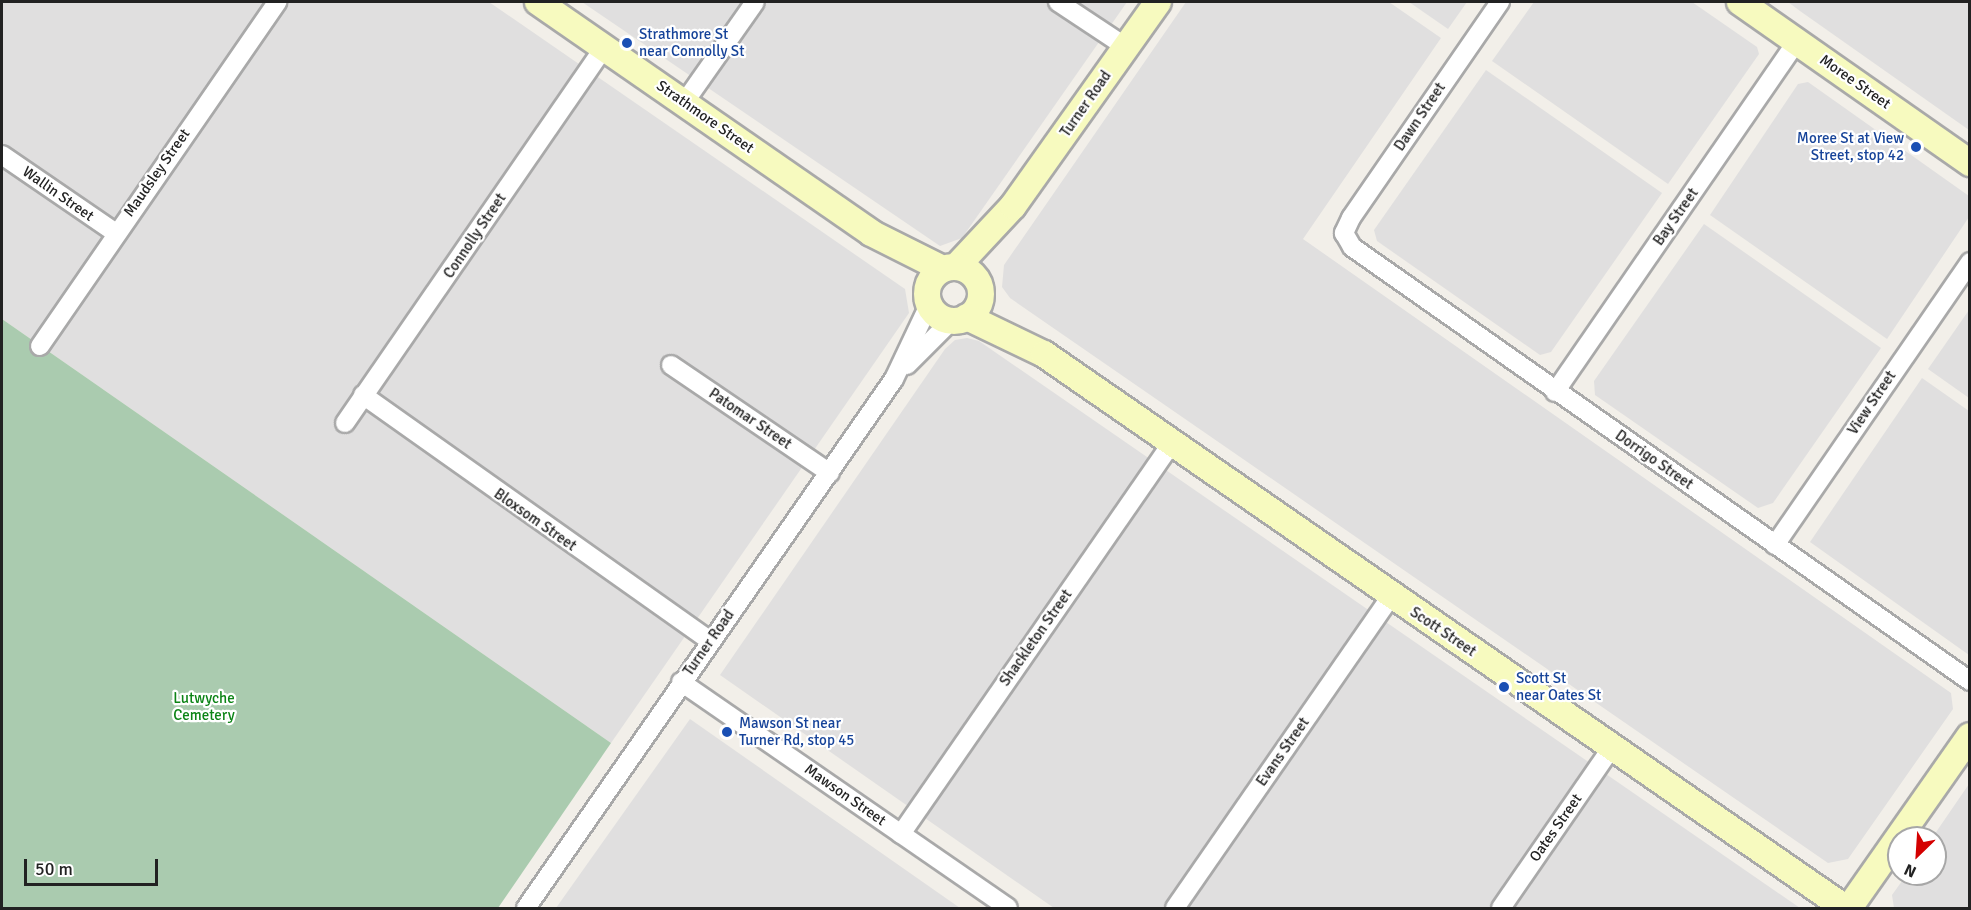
<!DOCTYPE html>
<html>
<head>
<meta charset="utf-8">
<style>
  body { margin:0 }
  #map { position:relative; width:1971px; height:910px; overflow:hidden; background:#f2efe9; font-family:Signika,sans-serif }
  div>[style] { position:absolute }
  .residential>* { inset:0; background:#e0dfdf }
  .cemetery>* { inset:0; background:#aacbaf }
  .roads { filter:drop-shadow(2px 0 #a9a9a9) drop-shadow(-2px 0 #a9a9a9) drop-shadow(0 2px #a9a9a9) drop-shadow(0 -2px #a9a9a9) }
  .street>* { height:18px; margin:-9px; padding:0 9px; transform-origin:9px; border-radius:9px; background:#fff }
  .secondary>* { height:26px; margin:-13px; padding:0 13px; transform-origin:13px; border-radius:13px; background:#f7fabf }
  .secondary>.ring { margin:-13px; padding:0; box-sizing:content-box; background:none; border:26px solid #f7fabf; border-radius:50% }
  .dots>* { width:16px; height:16px; translate:-50% -50%; box-sizing:border-box; border:3px solid #fff; border-radius:50% }
  span { translate:-50% -50%; white-space:nowrap; text-align:center; line-height:1.15; -webkit-text-stroke:4.5px #fff; paint-order:stroke }
  .transit-label { font-size:15px; color:#164399 }
  .left { translate:0 -50%; text-align:left }
  .right { translate:-100% -50%; text-align:right }
  .street-label { font-size:15px; color:#222 }
  .park-label { font-size:15px; color:#0c8416 }
  .frame { position:absolute; inset:0; border:3px solid #222; pointer-events:none }
  .north { position:absolute; left:1887px; top:826px; width:60px; height:60px; box-sizing:border-box; background:#fff; border:2px solid #a7a7a7; border-radius:50%; rotate:205deg; font-size:16px; font-weight:700; line-height:24px; text-align:center; color:#222 }
  .north::after { content:''; display:block; margin:auto; width:21px; height:27px; background:#d40000; clip-path:polygon(50% 0,100% 100%,50% 72%,0 100%) }
  .scale { position:absolute; left:24px; top:859px; width:134px; height:27px; box-sizing:border-box; border:3px solid #222; border-top:0; padding-left:8px; font-size:18px; line-height:21px; white-space:nowrap; color:#222; -webkit-text-stroke:4px #fff; paint-order:stroke }
</style>
</head>
<body>
<div id="map">
  <div class="residential">
    <i style="clip-path:polygon(2px 2px,489px 2px,905px 289px,909px 313px,611px 743px,2px 319px)"></i>
    <i style="clip-path:polygon(582px 2px,1127px 2px,962px 238px,940px 246px)"></i>
    <i style="clip-path:polygon(1186px 2px,1389px 2px,1441px 38px,1303px 239px,1951px 693px,1953px 709px,1848px 859px,1828px 863px,1010px 298px,1002px 287px,1004px 265px)"></i>
    <i style="clip-path:polygon(1409px 2px,1467px 2px,1448px 29px)"></i>
    <i style="clip-path:polygon(1534px 2px,1692px 2px,1757px 47px,1759px 54px,1668px 184px,1492px 61px)"></i>
    <i style="clip-path:polygon(1788px 2px,1969px 2px,1969px 130px,1800px 11px)"></i>
    <i style="clip-path:polygon(1486px 70px,1662px 193px,1551px 352px,1540px 355px,1377px 241px,1374px 230px)"></i>
    <i style="clip-path:polygon(1808px 82px,1969px 196px,1969px 217px,1887px 339px,1710px 215px,1798px 84px)"></i>
    <i style="clip-path:polygon(1704px 224px,1881px 348px,1773px 503px,1758px 508px,1595px 395px,1594px 381px)"></i>
    <i style="clip-path:polygon(1969px 310px,1969px 398px,1928px 369px)"></i>
    <i style="clip-path:polygon(967px 338px,979px 341px,1800px 908px,1054px 908px,720px 675px,945px 349px,955px 340px)"></i>
    <i style="clip-path:polygon(1922px 378px,1969px 411px,1969px 655px,1810px 542px)"></i>
    <i style="clip-path:polygon(690px 719px,960px 908px,556px 908px)"></i>
    <i style="clip-path:polygon(1969px 784px,1969px 908px,1894px 908px,1892px 895px,1907px 874px,1935px 874px,1932px 838px)"></i>
  </div>
  <div class="cemetery">
    <i style="clip-path:polygon(2px 319px,611px 743px,498px 908px,2px 908px)"></i>
  </div>
  <div class="roads">
    <div class="street">
      <i style="left:1058px;top:2px;width:82px;rotate:33.5deg"></i>
      <i style="left:1500px;top:2px;width:262px;rotate:124.6deg"></i>
      <i style="left:1351px;top:218px;width:17px;rotate:115deg"></i>
      <i style="left:1344px;top:233px;width:16px;rotate:60deg"></i>
      <i style="left:1352px;top:247px;width:755px;rotate:35.08deg"></i>
      <i style="left:684px;top:103px;width:123px;rotate:-54.9deg"></i>
      <i style="left:2px;top:155px;width:138px;rotate:34.4deg"></i>
      <i style="left:40px;top:346px;width:418px;rotate:-55.4deg"></i>
      <i style="left:671px;top:365px;width:192px;rotate:34.2deg"></i>
      <i style="left:907px;top:365px;width:64px;rotate:-45deg"></i>
      <i style="left:1555px;top:392px;width:426px;rotate:-55.4deg"></i>
      <i style="left:363px;top:395px;width:425px;rotate:35.3deg"></i>
      <i style="left:345px;top:423px;width:457px;rotate:-55.4deg"></i>
      <i style="left:1775px;top:545px;width:344px;rotate:-55.4deg"></i>
      <i style="left:681px;top:682px;width:397px;rotate:34.6deg"></i>
      <i style="left:901px;top:834px;width:476px;rotate:-55.3deg"></i>
      <i style="left:526px;top:908px;width:644px;rotate:-55.18deg"></i>
      <i style="left:894px;top:379px;width:82px;rotate:-64.7deg"></i>
      <i style="left:1175px;top:908px;width:379px;rotate:-55.3deg"></i>
      <i style="left:1501px;top:908px;width:196px;rotate:-55.4deg"></i>
    </div>
    <div class="secondary">
      <i style="left:538px;top:2px;width:405px;rotate:34.7deg"></i>
      <i style="left:871px;top:233px;width:80px;rotate:26.6deg"></i>
      <i style="left:1740px;top:2px;width:281px;rotate:35deg"></i>
      <i style="left:956px;top:267px;width:83px;rotate:-46.9deg"></i>
      <i style="left:1013px;top:206px;width:250px;rotate:-54.6deg"></i>
      <i class="ring" style="left:927px;top:267px;width:28px;height:28px"></i>
      <i style="left:967px;top:317px;width:85px;rotate:25.7deg"></i>
      <i style="left:1044px;top:354px;width:974px;rotate:34.67deg"></i>
      <i style="left:1849px;top:908px;width:210px;rotate:-54.9deg"></i>
    </div>
  </div>
  <div class="dots">
    <i style="left:627px;top:43px;background:#1a4fb4"></i>
    <i style="left:1916px;top:147px;background:#1a4fb4"></i>
    <i style="left:1504px;top:687px;background:#1a4fb4"></i>
    <i style="left:727px;top:732px;background:#1a4fb4"></i>
  </div>
  <div class="transit-label">
    <span class="left" style="left:639px;top:43px">Strathmore St<br>near Connolly St</span>
    <span class="right" style="left:1904px;top:147px">Moree St at View<br>Street, stop 42</span>
    <span class="left" style="left:1516px;top:687px">Scott St<br>near Oates St</span>
    <span class="left" style="left:739px;top:732px">Mawson St near<br>Turner Rd, stop 45</span>
  </div>
  <div class="street-label">
    <span style="left:1855px;top:82px;rotate:35deg">Moree Street</span>
    <span style="left:1086px;top:104px;rotate:-55deg">Turner Road</span>
    <span style="left:705px;top:117px;rotate:35deg">Strathmore Street</span>
    <span style="left:1420px;top:117px;rotate:-56deg">Dawn Street</span>
    <span style="left:157px;top:173px;rotate:-55deg">Maudsley Street</span>
    <span style="left:58px;top:194px;rotate:35deg">Wallin Street</span>
    <span style="left:1676px;top:217px;rotate:-55deg">Bay Street</span>
    <span style="left:475px;top:236px;rotate:-56deg">Connolly Street</span>
    <span style="left:1872px;top:403px;rotate:-56deg">View Street</span>
    <span style="left:750px;top:419px;rotate:34deg">Patomar Street</span>
    <span style="left:1654px;top:460px;rotate:35deg">Dorrigo Street</span>
    <span style="left:535px;top:520px;rotate:35deg">Bloxsom Street</span>
    <span style="left:1443px;top:632px;rotate:34deg">Scott Street</span>
    <span style="left:1036px;top:638px;rotate:-55deg">Shackleton Street</span>
    <span style="left:709px;top:643px;rotate:-55deg">Turner Road</span>
    <span style="left:1283px;top:752px;rotate:-55deg">Evans Street</span>
    <span style="left:845px;top:795px;rotate:35deg">Mawson Street</span>
    <span style="left:1556px;top:828px;rotate:-55deg">Oates Street</span>
  </div>
  <div class="park-label">
    <span style="left:204px;top:707px">Lutwyche<br>Cemetery</span>
  </div>
  <div class="frame"></div>
  <div class="north">N</div>
  <div class="scale">50 m</div>
</div>
</body>
</html>
